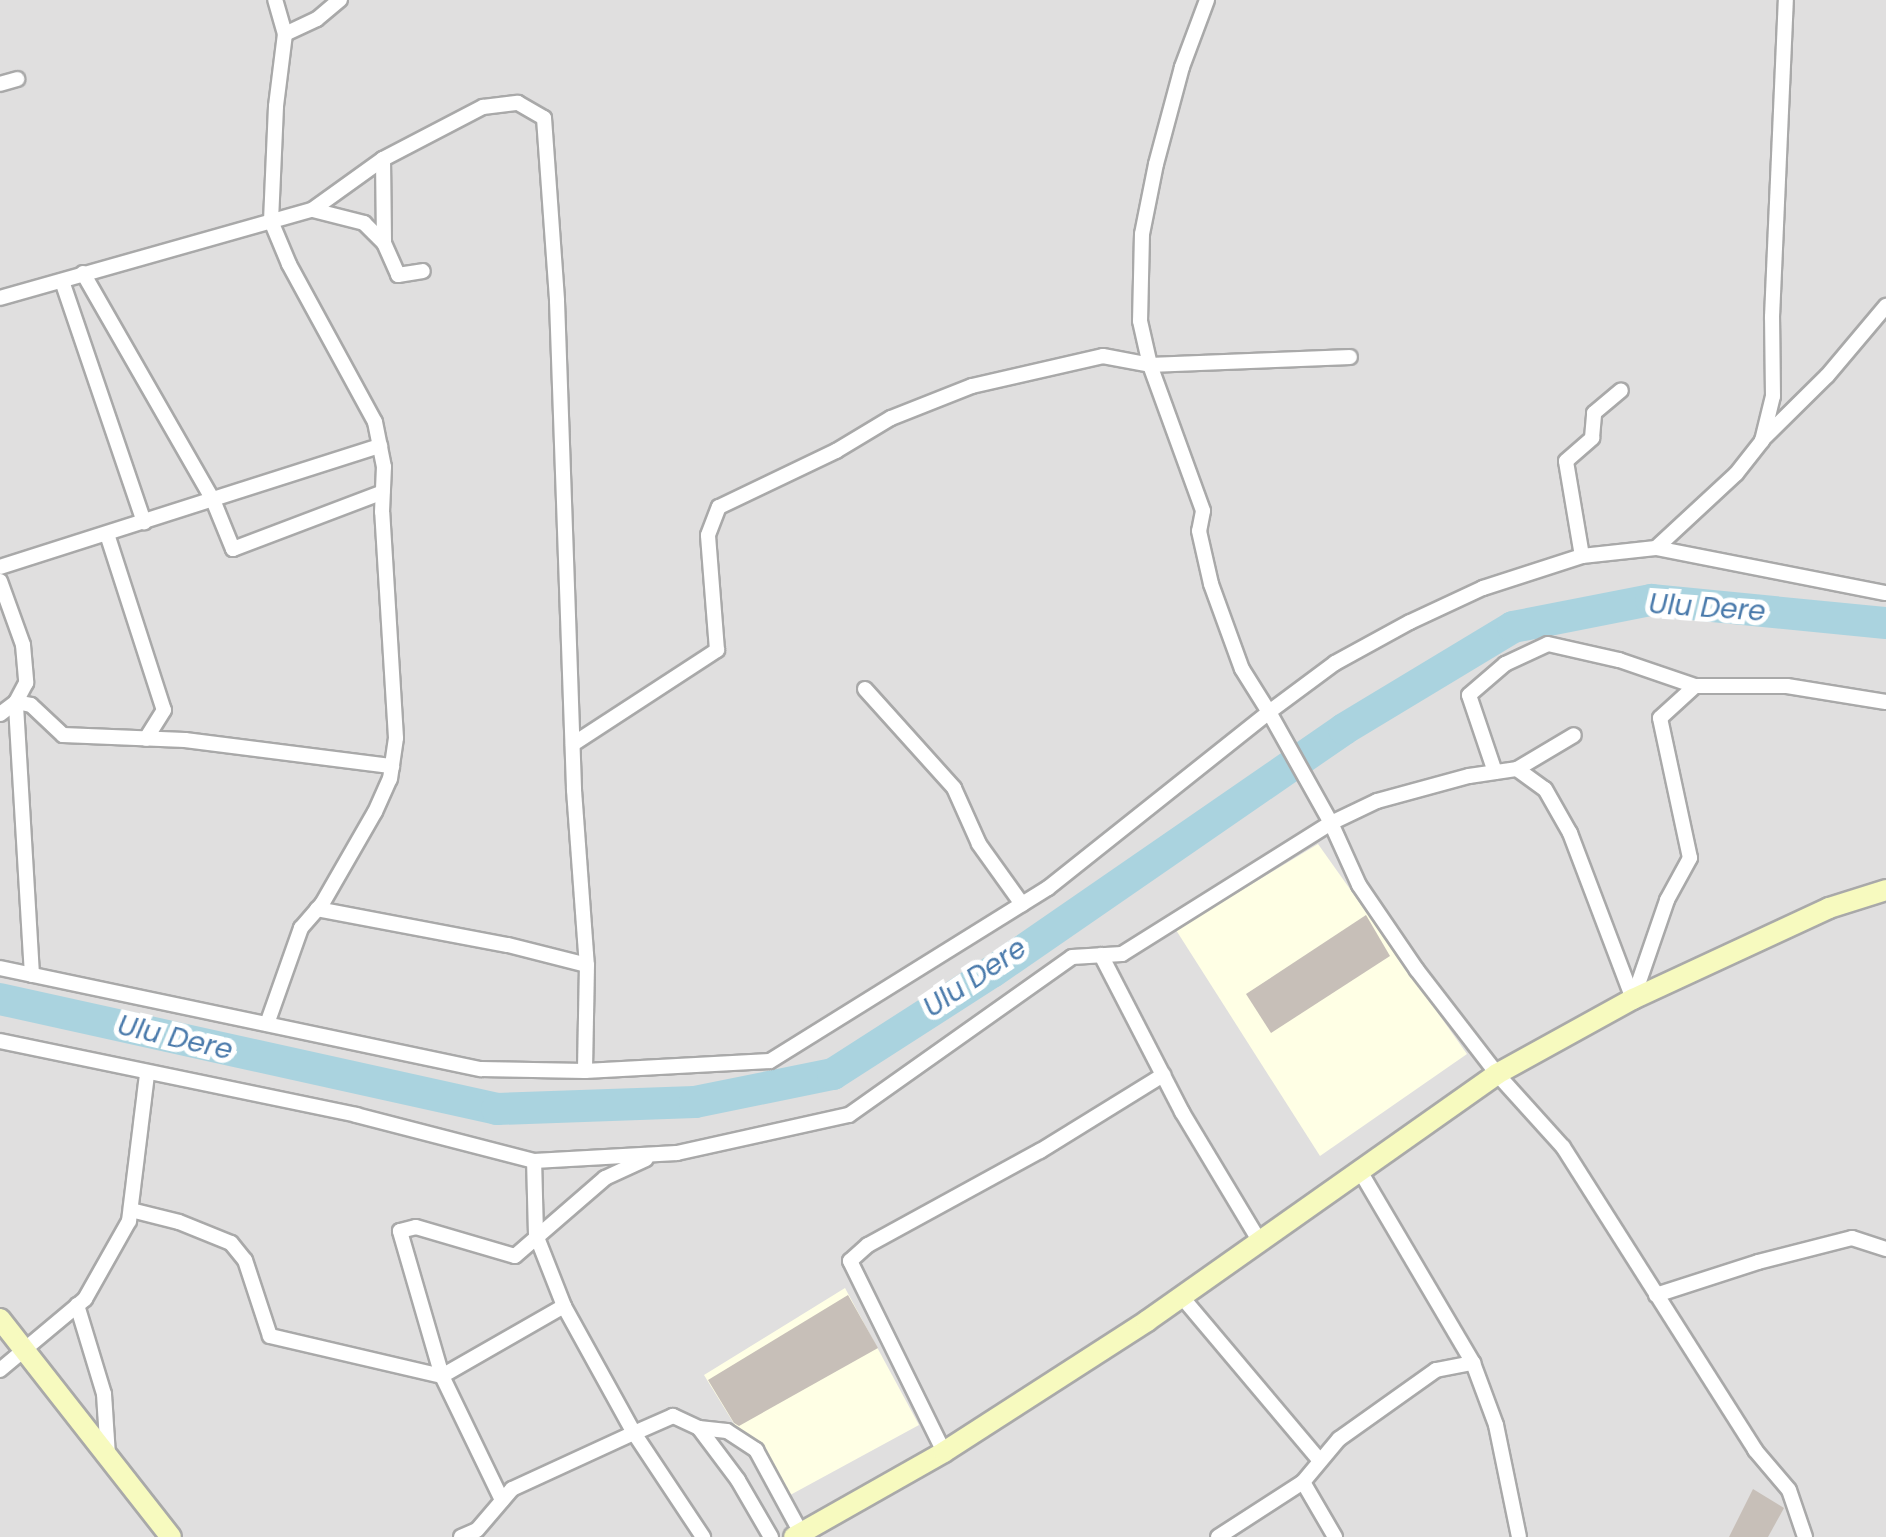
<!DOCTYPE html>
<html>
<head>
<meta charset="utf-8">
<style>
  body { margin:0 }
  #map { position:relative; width:1886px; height:1537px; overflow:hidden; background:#f2efe9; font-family:Poppins,sans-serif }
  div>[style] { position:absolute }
  .residential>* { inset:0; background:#e0dfdf }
  .education>* { inset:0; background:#ffffe5 }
  .river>* { height:32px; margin:-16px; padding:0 16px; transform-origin:16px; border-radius:16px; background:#aad3df }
  .building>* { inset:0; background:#c7bfb8 }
  .roads { filter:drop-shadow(2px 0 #a9a9a9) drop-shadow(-2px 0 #a9a9a9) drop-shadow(0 2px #a9a9a9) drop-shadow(0 -2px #a9a9a9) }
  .street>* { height:14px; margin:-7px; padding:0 7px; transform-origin:7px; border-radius:7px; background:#fff }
  .secondary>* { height:20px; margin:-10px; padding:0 10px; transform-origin:10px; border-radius:10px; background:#f7fabf }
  span { translate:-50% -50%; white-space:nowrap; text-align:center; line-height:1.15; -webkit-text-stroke:10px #fff; paint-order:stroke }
  .water-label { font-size:28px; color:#4a7aab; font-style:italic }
</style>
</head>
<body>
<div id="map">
  <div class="residential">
    <i style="clip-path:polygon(0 0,1886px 0,1886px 1537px,0 1537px)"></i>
  </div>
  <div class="education">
    <i style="clip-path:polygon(1318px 844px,1467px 1054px,1320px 1156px,1176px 930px)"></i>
    <i style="clip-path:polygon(845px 1288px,919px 1425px,781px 1500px,704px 1375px)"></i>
  </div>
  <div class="river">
    <i style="left:0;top:999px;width:509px;rotate:12.48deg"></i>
    <i style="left:497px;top:1109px;width:198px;rotate:-2deg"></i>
    <i style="left:695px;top:1102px;width:141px;rotate:-11.5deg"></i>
    <i style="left:833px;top:1074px;width:189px;rotate:-32.7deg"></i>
    <i style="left:992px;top:972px;width:428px;rotate:-34.6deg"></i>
    <i style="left:1344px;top:729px;width:197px;rotate:-31.1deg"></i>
    <i style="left:1513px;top:627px;width:141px;rotate:-11.1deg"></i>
    <i style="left:1651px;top:600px;width:236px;rotate:5.6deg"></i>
  </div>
  <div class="building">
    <i style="clip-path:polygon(1366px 915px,1390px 956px,1271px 1033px,1246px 994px)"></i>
    <i style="clip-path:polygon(848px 1295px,878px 1348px,739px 1426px,734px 1423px,708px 1380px)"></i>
    <i style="clip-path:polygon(1753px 1489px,1784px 1508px,1768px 1537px,1729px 1537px)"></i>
  </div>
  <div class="roads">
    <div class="street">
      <i style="left:1207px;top:0;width:72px;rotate:110.5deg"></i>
      <i style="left:1182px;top:67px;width:100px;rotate:105deg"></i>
      <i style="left:1156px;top:164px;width:71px;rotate:101.3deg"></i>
      <i style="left:1142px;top:234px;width:87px;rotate:91.3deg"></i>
      <i style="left:1140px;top:321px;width:45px;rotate:77.2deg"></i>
      <i style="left:1150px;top:365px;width:155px;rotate:70deg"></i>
      <i style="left:1203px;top:511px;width:20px;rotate:101deg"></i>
      <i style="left:1199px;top:531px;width:54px;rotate:77.2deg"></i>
      <i style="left:1211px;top:584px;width:90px;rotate:70deg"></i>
      <i style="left:1242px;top:669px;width:51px;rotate:57.9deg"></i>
      <i style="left:1269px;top:712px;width:82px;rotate:-36.6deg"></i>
      <i style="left:1335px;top:663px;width:85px;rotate:-28.7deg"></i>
      <i style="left:1410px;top:622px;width:81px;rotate:-25deg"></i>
      <i style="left:1483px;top:588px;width:104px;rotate:-17.9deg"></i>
      <i style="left:1582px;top:556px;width:74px;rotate:-6.2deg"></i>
      <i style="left:1656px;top:548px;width:234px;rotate:11.1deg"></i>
      <i style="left:285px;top:34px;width:35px;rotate:-25deg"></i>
      <i style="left:317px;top:19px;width:30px;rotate:-40deg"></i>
      <i style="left:0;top:84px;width:18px;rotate:-16deg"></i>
      <i style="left:383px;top:159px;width:84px;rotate:89.3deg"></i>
      <i style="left:313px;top:210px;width:53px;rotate:14.3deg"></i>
      <i style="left:364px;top:223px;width:28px;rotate:45deg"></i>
      <i style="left:384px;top:243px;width:35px;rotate:66deg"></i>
      <i style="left:398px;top:275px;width:25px;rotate:-9deg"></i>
      <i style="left:83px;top:273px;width:262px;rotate:60.2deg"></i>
      <i style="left:213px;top:500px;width:53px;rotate:67.8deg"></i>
      <i style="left:233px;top:549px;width:160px;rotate:-20.8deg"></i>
      <i style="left:62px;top:281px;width:255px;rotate:71.2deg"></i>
      <i style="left:0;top:298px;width:324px;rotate:-15.8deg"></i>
      <i style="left:312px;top:210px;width:87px;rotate:-35.7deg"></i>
      <i style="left:383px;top:159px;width:113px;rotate:-27.5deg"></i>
      <i style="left:483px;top:107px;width:35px;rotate:-7deg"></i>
      <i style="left:518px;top:103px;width:30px;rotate:30deg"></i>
      <i style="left:544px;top:118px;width:183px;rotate:85.9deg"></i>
      <i style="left:557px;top:301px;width:489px;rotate:88deg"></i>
      <i style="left:574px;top:790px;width:175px;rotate:85.8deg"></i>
      <i style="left:1762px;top:440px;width:91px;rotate:-44.6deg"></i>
      <i style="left:1827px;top:376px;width:92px;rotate:-49.9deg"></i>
      <i style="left:107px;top:534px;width:185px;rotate:72.1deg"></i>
      <i style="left:164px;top:710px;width:34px;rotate:122deg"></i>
      <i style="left:1656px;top:548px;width:109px;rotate:-42.8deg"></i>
      <i style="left:1736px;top:474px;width:42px;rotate:-51.8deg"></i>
      <i style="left:1762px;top:441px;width:46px;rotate:-76.3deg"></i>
      <i style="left:1773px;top:396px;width:79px;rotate:-90.7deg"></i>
      <i style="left:1772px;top:317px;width:317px;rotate:-87.5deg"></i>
      <i style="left:1582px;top:556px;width:96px;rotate:-99.6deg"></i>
      <i style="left:1566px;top:461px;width:35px;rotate:-41deg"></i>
      <i style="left:1592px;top:438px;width:25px;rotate:-85deg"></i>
      <i style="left:1594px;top:413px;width:35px;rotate:-40deg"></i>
      <i style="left:0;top:567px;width:399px;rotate:-17.7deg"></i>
      <i style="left:0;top:581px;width:68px;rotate:70.2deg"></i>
      <i style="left:23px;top:645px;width:38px;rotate:85deg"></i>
      <i style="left:26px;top:683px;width:21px;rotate:118deg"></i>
      <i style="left:16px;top:702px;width:20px;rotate:143deg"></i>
      <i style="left:865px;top:689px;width:133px;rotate:48deg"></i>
      <i style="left:954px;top:788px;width:61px;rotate:65.9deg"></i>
      <i style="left:979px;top:844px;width:74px;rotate:54.4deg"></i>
      <i style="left:573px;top:744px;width:172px;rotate:-33.1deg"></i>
      <i style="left:717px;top:650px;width:115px;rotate:-94.5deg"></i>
      <i style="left:708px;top:535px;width:30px;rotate:-69deg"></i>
      <i style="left:719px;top:507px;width:130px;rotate:-25.6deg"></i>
      <i style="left:836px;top:451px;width:64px;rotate:-31deg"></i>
      <i style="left:891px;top:418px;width:87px;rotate:-21.6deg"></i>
      <i style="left:972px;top:386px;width:134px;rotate:-12.9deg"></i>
      <i style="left:1103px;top:356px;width:48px;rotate:10.8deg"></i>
      <i style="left:1150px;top:365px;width:200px;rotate:-2.3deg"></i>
      <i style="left:1517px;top:769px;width:66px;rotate:-30.8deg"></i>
      <i style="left:1495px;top:772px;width:81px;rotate:-108.7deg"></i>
      <i style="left:1469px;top:695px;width:48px;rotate:-40.7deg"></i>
      <i style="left:1505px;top:664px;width:47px;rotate:-24.9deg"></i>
      <i style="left:1548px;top:644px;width:73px;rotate:12.7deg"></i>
      <i style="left:1619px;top:660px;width:80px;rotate:18.9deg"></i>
      <i style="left:317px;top:909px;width:194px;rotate:10.7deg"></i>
      <i style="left:508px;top:945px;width:81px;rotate:14.2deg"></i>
      <i style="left:587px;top:965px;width:106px;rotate:91.1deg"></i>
      <i style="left:1101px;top:955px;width:177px;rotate:62.7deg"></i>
      <i style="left:1182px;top:1112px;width:152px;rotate:59deg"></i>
      <i style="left:0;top:968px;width:491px;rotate:11.9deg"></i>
      <i style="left:481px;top:1069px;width:104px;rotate:1.1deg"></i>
      <i style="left:585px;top:1071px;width:185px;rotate:-3.1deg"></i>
      <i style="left:770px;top:1061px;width:327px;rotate:-31.9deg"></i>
      <i style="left:1048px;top:888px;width:283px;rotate:-38.5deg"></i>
      <i style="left:1269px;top:712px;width:127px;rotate:60.8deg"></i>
      <i style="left:1331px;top:823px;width:51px;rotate:-25.6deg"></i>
      <i style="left:1377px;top:801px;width:95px;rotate:-15.2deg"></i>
      <i style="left:1469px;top:776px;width:49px;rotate:-8.3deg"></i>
      <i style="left:1517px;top:769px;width:34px;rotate:36deg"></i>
      <i style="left:1545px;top:789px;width:51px;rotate:60.4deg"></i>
      <i style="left:1570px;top:833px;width:178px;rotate:69.2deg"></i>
      <i style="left:32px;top:975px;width:273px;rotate:-93.4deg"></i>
      <i style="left:16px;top:702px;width:15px;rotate:11deg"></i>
      <i style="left:31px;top:705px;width:44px;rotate:43.2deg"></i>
      <i style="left:63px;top:735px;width:122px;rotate:2.3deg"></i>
      <i style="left:185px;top:740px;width:209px;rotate:7.2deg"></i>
      <i style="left:1633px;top:999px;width:105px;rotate:-71deg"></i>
      <i style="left:1667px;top:900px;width:48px;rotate:-61.3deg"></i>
      <i style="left:1690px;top:858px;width:143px;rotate:-102.1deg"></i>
      <i style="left:1660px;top:718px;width:47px;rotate:-42.4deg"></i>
      <i style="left:1695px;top:686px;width:92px"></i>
      <i style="left:1787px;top:686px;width:100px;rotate:9.2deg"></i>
      <i style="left:267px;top:1024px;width:102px;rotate:-70.5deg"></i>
      <i style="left:301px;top:928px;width:32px;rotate:-49deg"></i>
      <i style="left:322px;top:904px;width:106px;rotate:-60.1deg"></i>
      <i style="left:375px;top:812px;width:36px;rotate:-66deg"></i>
      <i style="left:390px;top:779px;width:41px;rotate:-81.7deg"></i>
      <i style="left:396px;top:738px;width:226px;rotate:-93.5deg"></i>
      <i style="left:382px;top:512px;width:45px;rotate:-87.5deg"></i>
      <i style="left:384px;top:467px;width:46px;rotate:-101.3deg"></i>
      <i style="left:375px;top:422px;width:180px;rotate:-118.6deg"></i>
      <i style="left:289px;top:264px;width:47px;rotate:-112.7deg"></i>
      <i style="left:271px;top:221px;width:115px;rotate:-87.5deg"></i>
      <i style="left:276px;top:106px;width:73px;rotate:-82.9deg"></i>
      <i style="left:285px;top:34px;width:35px;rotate:-106deg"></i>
      <i style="left:0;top:1041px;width:364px;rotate:11.7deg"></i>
      <i style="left:356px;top:1115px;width:184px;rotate:14.5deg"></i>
      <i style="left:1360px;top:1171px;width:223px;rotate:59.5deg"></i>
      <i style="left:1473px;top:1363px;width:66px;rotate:69.6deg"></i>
      <i style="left:1496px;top:1425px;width:114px;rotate:78.4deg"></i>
      <i style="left:131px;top:1210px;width:49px;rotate:14deg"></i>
      <i style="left:179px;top:1222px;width:56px;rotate:22deg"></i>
      <i style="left:231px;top:1243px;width:22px;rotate:51deg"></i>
      <i style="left:245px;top:1260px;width:80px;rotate:71.8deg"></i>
      <i style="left:270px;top:1336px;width:177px;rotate:13.1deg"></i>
      <i style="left:442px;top:1376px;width:138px;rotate:64.2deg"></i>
      <i style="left:1656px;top:1295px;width:107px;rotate:-17.9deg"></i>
      <i style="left:1758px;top:1262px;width:97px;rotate:-14.3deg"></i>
      <i style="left:1852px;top:1238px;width:36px;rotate:18deg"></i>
      <i style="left:1182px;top:1297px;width:214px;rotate:49.9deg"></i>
      <i style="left:77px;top:1305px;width:93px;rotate:73.1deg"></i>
      <i style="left:104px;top:1394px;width:62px;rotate:86.3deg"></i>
      <i style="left:564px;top:1306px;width:141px;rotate:150.2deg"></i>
      <i style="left:442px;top:1376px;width:151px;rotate:-106.2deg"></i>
      <i style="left:400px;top:1231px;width:16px;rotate:-14deg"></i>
      <i style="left:416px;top:1227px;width:103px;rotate:16.3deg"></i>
      <i style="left:515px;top:1256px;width:119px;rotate:-40.9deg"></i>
      <i style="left:605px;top:1178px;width:45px;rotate:-24.9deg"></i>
      <i style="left:0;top:1370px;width:111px;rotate:-39.9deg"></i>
      <i style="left:85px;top:1299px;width:90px;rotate:-60.6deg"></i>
      <i style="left:129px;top:1221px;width:147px;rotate:-83deg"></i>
      <i style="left:699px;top:1428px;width:28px;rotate:6deg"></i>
      <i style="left:727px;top:1431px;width:35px;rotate:33deg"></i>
      <i style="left:756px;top:1450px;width:94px;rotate:61.5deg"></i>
      <i style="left:944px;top:1452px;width:213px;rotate:-116.2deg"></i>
      <i style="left:850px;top:1261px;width:24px;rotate:-42deg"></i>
      <i style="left:868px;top:1245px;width:196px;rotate:-28.7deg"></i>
      <i style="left:1040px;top:1151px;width:145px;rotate:-31.7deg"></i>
      <i style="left:1303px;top:1482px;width:64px;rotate:59.8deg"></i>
      <i style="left:461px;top:1537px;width:17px;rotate:-24deg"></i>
      <i style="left:477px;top:1530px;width:54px;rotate:-49.5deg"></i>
      <i style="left:512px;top:1489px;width:134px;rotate:-24.7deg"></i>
      <i style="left:634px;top:1433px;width:125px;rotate:56.4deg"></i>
      <i style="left:771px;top:1537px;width:66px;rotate:-120.1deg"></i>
      <i style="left:738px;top:1480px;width:65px;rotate:-126.9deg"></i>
      <i style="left:699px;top:1428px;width:29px;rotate:-155deg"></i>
      <i style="left:673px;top:1416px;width:43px;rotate:156.4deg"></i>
      <i style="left:634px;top:1433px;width:145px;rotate:-118.9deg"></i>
      <i style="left:564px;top:1306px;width:76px;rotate:-111.5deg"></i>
      <i style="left:536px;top:1235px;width:74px;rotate:-91.5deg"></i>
      <i style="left:534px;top:1161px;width:143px;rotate:-3.2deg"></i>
      <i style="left:677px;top:1153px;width:176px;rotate:-12.5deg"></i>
      <i style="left:849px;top:1115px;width:273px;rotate:-35.3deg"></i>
      <i style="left:1072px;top:957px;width:50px;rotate:-3.4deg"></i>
      <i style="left:1122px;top:954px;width:247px;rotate:-32.1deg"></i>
      <i style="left:1331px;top:823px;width:68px;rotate:65.7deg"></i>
      <i style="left:1359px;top:885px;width:103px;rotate:55.7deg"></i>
      <i style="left:1417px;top:970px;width:131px;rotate:52.4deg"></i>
      <i style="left:1497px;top:1074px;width:98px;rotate:47.9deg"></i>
      <i style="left:1563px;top:1147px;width:359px;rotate:57.6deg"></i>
      <i style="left:1755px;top:1450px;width:52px;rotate:49.6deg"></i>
      <i style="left:1789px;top:1490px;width:50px;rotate:71.2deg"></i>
      <i style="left:1218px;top:1537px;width:101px;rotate:-32.9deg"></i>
      <i style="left:1303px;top:1482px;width:56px;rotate:-50.1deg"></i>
      <i style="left:1339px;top:1439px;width:119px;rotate:-35.4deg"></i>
      <i style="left:1436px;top:1370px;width:38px;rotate:-11deg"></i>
    </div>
    <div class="secondary">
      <i style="left:0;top:1319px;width:277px;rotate:51.9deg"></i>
      <i style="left:794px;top:1537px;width:172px;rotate:-29.5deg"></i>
      <i style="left:944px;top:1452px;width:242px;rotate:-32.8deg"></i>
      <i style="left:1147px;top:1321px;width:428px;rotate:-35.2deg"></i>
      <i style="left:1497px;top:1074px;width:155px;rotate:-28.9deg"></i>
      <i style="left:1633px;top:999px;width:216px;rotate:-24.9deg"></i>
      <i style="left:1829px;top:908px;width:60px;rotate:-17.5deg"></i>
    </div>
  </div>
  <div class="water-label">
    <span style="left:1707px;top:608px;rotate:4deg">Ulu Dere</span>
    <span style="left:975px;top:978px;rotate:-34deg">Ulu Dere</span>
    <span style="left:175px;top:1038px;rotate:13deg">Ulu Dere</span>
  </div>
</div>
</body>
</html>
